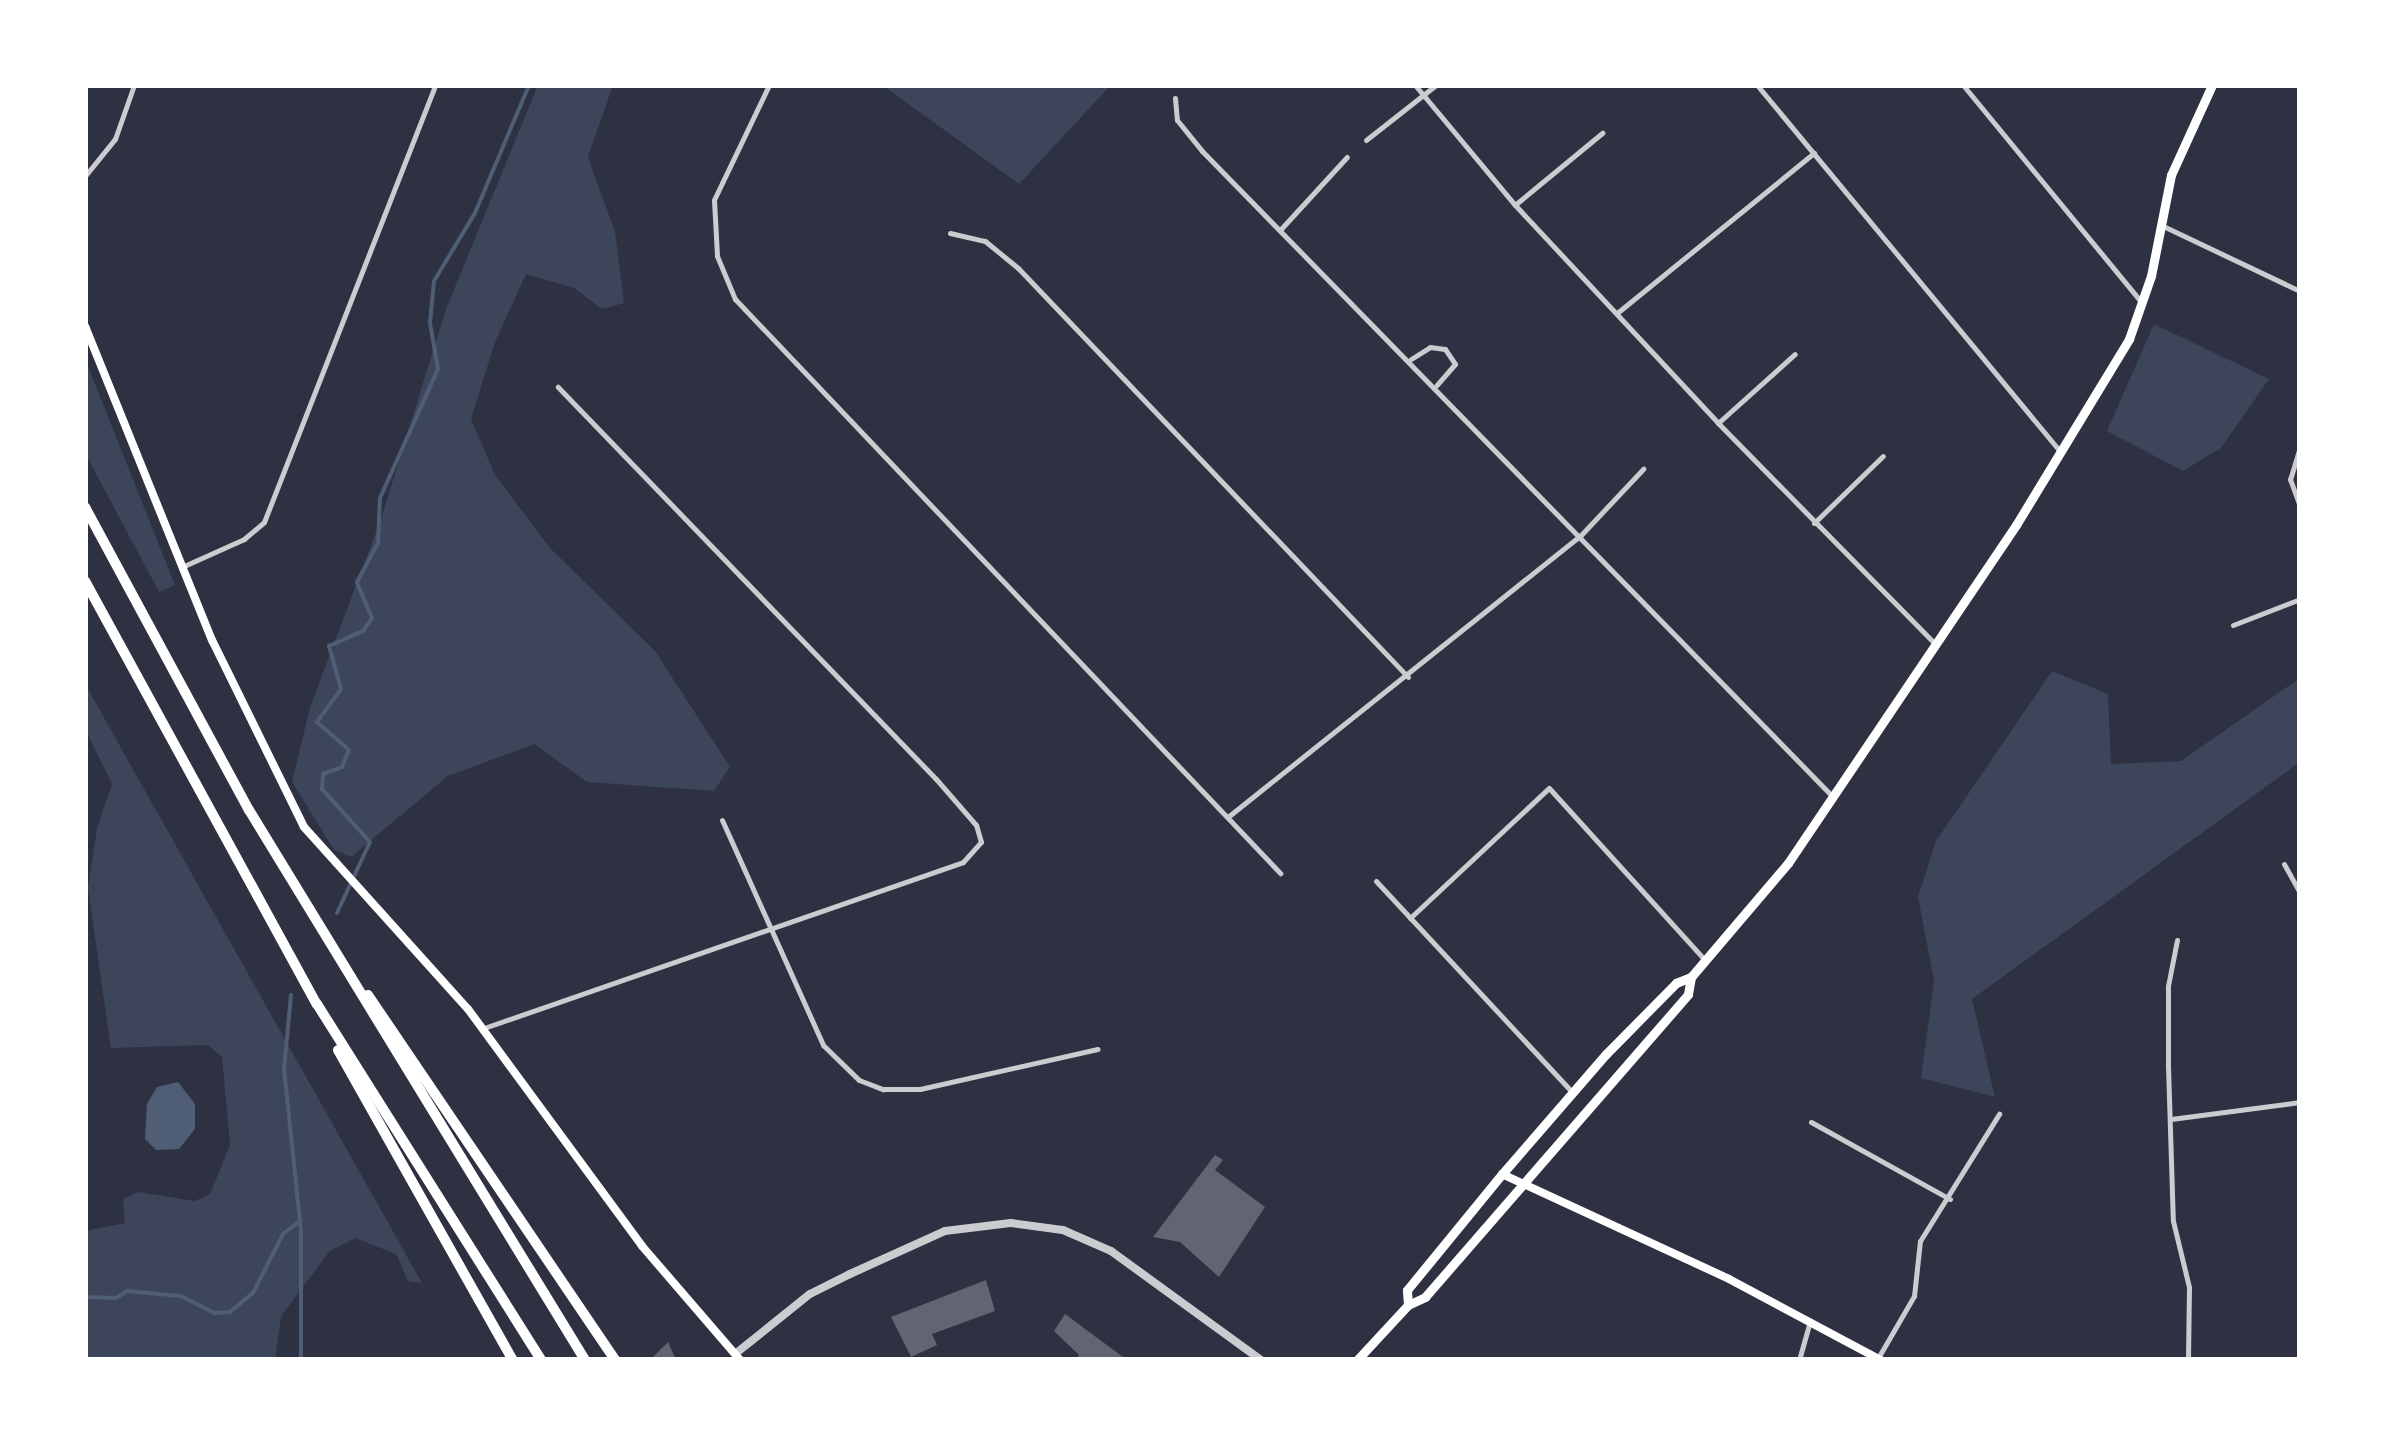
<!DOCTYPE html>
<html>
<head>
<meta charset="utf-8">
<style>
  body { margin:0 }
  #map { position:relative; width:2385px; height:1445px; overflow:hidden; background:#2d3142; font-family:"DejaVu Sans",sans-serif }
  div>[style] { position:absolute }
  .green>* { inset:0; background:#3c4559 }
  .water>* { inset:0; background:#4f5d75 }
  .stream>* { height:4px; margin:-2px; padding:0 2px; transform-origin:2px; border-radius:2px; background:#4f5d75 }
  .building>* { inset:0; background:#626471 }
  .minor>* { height:5px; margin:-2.5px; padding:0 2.5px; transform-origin:2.5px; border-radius:2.5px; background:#caccd0 }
  .tertiary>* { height:8px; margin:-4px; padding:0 4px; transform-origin:4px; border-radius:4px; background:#caccd0 }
  .secondary>* { height:8px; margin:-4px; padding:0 4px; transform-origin:4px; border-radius:4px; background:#fff }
  .primary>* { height:9px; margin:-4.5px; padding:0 4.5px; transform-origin:4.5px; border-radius:4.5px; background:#fff }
  .motorway>* { height:10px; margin:-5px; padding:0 5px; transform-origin:5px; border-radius:5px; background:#fff }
  span { translate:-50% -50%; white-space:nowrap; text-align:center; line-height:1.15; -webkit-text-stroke:8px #fff; paint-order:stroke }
  .frame { position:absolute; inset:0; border:88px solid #fff; pointer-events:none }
</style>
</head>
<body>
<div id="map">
  <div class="green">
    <i style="clip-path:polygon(538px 85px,613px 85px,588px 157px,615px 232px,624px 303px,602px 309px,574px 288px,526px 274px,495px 342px,471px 419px,495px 475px,550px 548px,655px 651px,730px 767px,714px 791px,587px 782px,534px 744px,448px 776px,351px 857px,334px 850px,292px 782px,310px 707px,380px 522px,446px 309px)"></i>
    <i style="clip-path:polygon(882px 85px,1111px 85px,1019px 184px)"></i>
    <i style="clip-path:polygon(2154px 324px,2269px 379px,2221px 448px,2183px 471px,2107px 431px)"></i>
    <i style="clip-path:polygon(85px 359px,175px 585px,159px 592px,85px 453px)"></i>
    <i style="clip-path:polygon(2052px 671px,2108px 694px,2111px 764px,2181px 761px,2300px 678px,2300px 762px,1972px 999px,1995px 1097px,1921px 1078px,1934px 981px,1918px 897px,1936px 841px)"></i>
    <i style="clip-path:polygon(85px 684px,422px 1283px,408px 1281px,396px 1254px,355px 1238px,330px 1251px,281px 1316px,275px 1360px,85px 1360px,85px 1231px,125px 1223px,123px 1199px,138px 1192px,195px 1201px,210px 1194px,230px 1145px,222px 1057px,208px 1045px,111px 1048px,88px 888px,97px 828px,112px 784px,85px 729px)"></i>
  </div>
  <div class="water">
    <i style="clip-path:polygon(178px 1082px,195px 1104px,195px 1129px,179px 1149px,156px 1150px,145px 1139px,147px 1104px,157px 1087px)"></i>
  </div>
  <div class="stream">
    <i style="left:337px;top:913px;width:78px;rotate:-65.1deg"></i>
    <i style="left:370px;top:842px;width:72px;rotate:-132.2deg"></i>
    <i style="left:322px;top:789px;width:15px;rotate:-86deg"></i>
    <i style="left:323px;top:774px;width:20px;rotate:-20deg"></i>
    <i style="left:342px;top:767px;width:18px;rotate:-68deg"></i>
    <i style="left:349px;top:750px;width:43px;rotate:-138.8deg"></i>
    <i style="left:317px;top:722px;width:41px;rotate:-54deg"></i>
    <i style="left:341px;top:689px;width:45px;rotate:-105.6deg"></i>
    <i style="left:329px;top:646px;width:37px;rotate:-24deg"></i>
    <i style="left:363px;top:631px;width:16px;rotate:-55deg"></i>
    <i style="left:372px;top:618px;width:39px;rotate:-113deg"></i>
    <i style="left:357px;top:582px;width:44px;rotate:-61.7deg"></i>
    <i style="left:378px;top:543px;width:45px;rotate:-87.5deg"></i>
    <i style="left:380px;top:498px;width:141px;rotate:-65.8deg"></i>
    <i style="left:438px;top:369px;width:47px;rotate:-99.9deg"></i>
    <i style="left:430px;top:323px;width:42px;rotate:-84.6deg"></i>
    <i style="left:434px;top:281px;width:79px;rotate:-58.9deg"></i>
    <i style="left:475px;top:213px;width:139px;rotate:-67.1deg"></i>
    <i style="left:291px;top:995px;width:74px;rotate:95.4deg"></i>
    <i style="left:284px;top:1069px;width:162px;rotate:84deg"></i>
    <i style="left:301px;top:1230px;width:130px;rotate:90deg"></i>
    <i style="left:85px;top:1297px;width:31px;rotate:2deg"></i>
    <i style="left:116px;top:1298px;width:13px;rotate:-32deg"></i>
    <i style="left:127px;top:1291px;width:54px;rotate:5.3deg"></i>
    <i style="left:181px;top:1296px;width:38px;rotate:27deg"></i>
    <i style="left:215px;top:1313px;width:15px;rotate:-4deg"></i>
    <i style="left:230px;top:1312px;width:30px;rotate:-40deg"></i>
    <i style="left:253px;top:1293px;width:66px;rotate:-63deg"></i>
    <i style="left:283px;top:1234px;width:20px;rotate:-37deg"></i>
  </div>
  <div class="building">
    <i style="clip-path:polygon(1215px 1155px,1223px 1160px,1215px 1170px,1265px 1207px,1219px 1277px,1180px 1242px,1153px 1237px)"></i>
    <i style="clip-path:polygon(986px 1280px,995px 1311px,932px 1334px,937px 1345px,911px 1357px,891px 1317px)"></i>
    <i style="clip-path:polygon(1065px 1314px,1127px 1360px,1075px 1360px,1079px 1355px,1054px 1331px)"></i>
    <i style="clip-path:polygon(668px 1342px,676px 1360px,642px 1360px,652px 1358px)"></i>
  </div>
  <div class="minor">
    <i style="left:769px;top:85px;width:127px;rotate:115.6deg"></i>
    <i style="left:714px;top:200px;width:56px;rotate:86.9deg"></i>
    <i style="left:717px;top:256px;width:47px;rotate:67.3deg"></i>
    <i style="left:735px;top:299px;width:792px;rotate:46.48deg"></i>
    <i style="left:1415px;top:85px;width:156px;rotate:50.2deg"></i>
    <i style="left:1515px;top:205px;width:298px;rotate:47deg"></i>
    <i style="left:1718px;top:423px;width:310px;rotate:45.5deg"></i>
    <i style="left:1757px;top:85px;width:475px;rotate:50.4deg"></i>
    <i style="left:1963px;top:85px;width:281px;rotate:50.6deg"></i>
    <i style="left:1175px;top:98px;width:22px;rotate:85deg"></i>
    <i style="left:1177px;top:120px;width:40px;rotate:51deg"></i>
    <i style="left:1202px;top:151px;width:902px;rotate:45.67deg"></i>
    <i style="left:1366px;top:140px;width:89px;rotate:-38.2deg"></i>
    <i style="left:85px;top:176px;width:48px;rotate:-51deg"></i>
    <i style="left:115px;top:139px;width:57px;rotate:-70.6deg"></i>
    <i style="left:1516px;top:204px;width:112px;rotate:-39.5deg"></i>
    <i style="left:2163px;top:226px;width:152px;rotate:25.4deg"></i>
    <i style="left:1280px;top:230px;width:99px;rotate:-47.5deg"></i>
    <i style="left:950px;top:233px;width:36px;rotate:13deg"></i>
    <i style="left:985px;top:241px;width:43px;rotate:39.3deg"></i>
    <i style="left:1018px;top:268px;width:565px;rotate:46.36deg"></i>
    <i style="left:1617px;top:313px;width:254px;rotate:-39.1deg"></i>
    <i style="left:1411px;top:359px;width:22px;rotate:-32deg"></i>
    <i style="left:1430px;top:347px;width:15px;rotate:8deg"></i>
    <i style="left:1445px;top:349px;width:18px;rotate:56deg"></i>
    <i style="left:1455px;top:364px;width:28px;rotate:131deg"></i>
    <i style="left:1718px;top:423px;width:103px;rotate:-41.9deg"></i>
    <i style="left:2300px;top:447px;width:34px;rotate:107deg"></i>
    <i style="left:2290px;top:479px;width:29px;rotate:70deg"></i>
    <i style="left:1814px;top:523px;width:96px;rotate:-44.2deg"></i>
    <i style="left:184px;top:566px;width:66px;rotate:-24.2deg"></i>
    <i style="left:244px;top:539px;width:26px;rotate:-40deg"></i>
    <i style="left:264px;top:522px;width:469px;rotate:-68.6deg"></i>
    <i style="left:2233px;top:625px;width:72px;rotate:-21.2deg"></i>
    <i style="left:1229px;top:816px;width:450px;rotate:-38.6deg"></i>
    <i style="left:1581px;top:535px;width:91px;rotate:-46.8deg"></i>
    <i style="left:722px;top:820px;width:247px;rotate:65.8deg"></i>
    <i style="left:823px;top:1045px;width:50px;rotate:44.2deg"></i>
    <i style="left:859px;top:1080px;width:26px;rotate:21deg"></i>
    <i style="left:883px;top:1089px;width:37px"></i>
    <i style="left:920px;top:1089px;width:182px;rotate:-12.7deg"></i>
    <i style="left:2284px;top:864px;width:33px;rotate:61deg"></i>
    <i style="left:1376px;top:881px;width:287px;rotate:47.1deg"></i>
    <i style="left:1410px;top:918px;width:190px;rotate:-43.1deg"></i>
    <i style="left:1549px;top:788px;width:234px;rotate:47.8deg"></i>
    <i style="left:2177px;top:940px;width:47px;rotate:101.1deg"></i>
    <i style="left:2168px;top:986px;width:80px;rotate:90deg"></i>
    <i style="left:2168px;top:1066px;width:155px;rotate:88.2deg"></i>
    <i style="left:2173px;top:1221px;width:68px;rotate:76.4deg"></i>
    <i style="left:2189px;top:1287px;width:73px;rotate:90.8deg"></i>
    <i style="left:484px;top:1028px;width:507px;rotate:-19.11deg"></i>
    <i style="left:963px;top:862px;width:27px;rotate:-48deg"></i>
    <i style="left:981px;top:842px;width:18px;rotate:-106deg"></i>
    <i style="left:976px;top:825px;width:61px;rotate:-131deg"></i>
    <i style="left:936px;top:779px;width:545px;rotate:-133.96deg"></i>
    <i style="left:2171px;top:1119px;width:130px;rotate:-7.5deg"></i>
    <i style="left:1811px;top:1122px;width:159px;rotate:29deg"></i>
    <i style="left:1878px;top:1358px;width:72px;rotate:-59.9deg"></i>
    <i style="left:1914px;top:1296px;width:55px;rotate:-83.8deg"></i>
    <i style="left:1920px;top:1241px;width:150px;rotate:-58.1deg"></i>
    <i style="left:1799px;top:1360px;width:41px;rotate:-74.2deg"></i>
  </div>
  <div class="tertiary">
    <i style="left:735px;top:1354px;width:96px;rotate:-38.7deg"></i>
    <i style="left:810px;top:1294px;width:45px;rotate:-26.6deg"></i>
    <i style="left:850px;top:1274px;width:104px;rotate:-24.4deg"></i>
    <i style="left:945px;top:1231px;width:66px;rotate:-6.9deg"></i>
    <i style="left:1011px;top:1223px;width:52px;rotate:7.7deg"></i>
    <i style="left:1063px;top:1230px;width:52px;rotate:23.6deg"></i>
    <i style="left:1111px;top:1251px;width:185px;rotate:36deg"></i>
  </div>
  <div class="secondary">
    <i style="left:85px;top:326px;width:339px;rotate:68deg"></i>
    <i style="left:212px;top:640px;width:208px;rotate:63.8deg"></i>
    <i style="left:304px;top:827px;width:245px;rotate:48deg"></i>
    <i style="left:468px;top:1009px;width:294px;rotate:53.7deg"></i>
    <i style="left:642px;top:1246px;width:150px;rotate:49.3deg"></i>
    <i style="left:1502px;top:1174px;width:250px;rotate:24.8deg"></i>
    <i style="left:1729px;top:1279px;width:172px;rotate:28.1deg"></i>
  </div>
  <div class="primary">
    <i style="left:1408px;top:1305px;width:15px;rotate:-94deg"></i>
    <i style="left:1407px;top:1290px;width:150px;rotate:-50.7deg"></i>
    <i style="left:1502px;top:1174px;width:159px;rotate:-49.1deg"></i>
    <i style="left:1606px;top:1054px;width:100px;rotate:-45.4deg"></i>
    <i style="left:1676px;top:983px;width:16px;rotate:-22deg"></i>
    <i style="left:1691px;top:977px;width:150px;rotate:-49.6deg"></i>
    <i style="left:1788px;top:863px;width:408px;rotate:-56deg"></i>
    <i style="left:2016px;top:525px;width:218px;rotate:-58.7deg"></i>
    <i style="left:2129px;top:339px;width:67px;rotate:-70.8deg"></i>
    <i style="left:2151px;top:276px;width:103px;rotate:-78.8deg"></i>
    <i style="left:2171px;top:175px;width:99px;rotate:-65.5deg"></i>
    <i style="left:1357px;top:1360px;width:75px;rotate:-47.2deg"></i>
    <i style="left:1408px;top:1305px;width:19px;rotate:-25deg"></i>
    <i style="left:1425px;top:1297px;width:401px;rotate:-49deg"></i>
    <i style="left:1688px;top:994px;width:17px;rotate:-80deg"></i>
  </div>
  <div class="motorway">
    <i style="left:85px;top:507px;width:345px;rotate:61.6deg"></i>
    <i style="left:249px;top:810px;width:645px;rotate:58.58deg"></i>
    <i style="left:85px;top:581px;width:482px;rotate:61.3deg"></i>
    <i style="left:317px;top:1004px;width:421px;rotate:57.8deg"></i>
    <i style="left:368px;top:995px;width:441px;rotate:55.9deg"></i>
    <i style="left:338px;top:1050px;width:356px;rotate:60.6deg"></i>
  </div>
  <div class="frame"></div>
</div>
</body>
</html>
